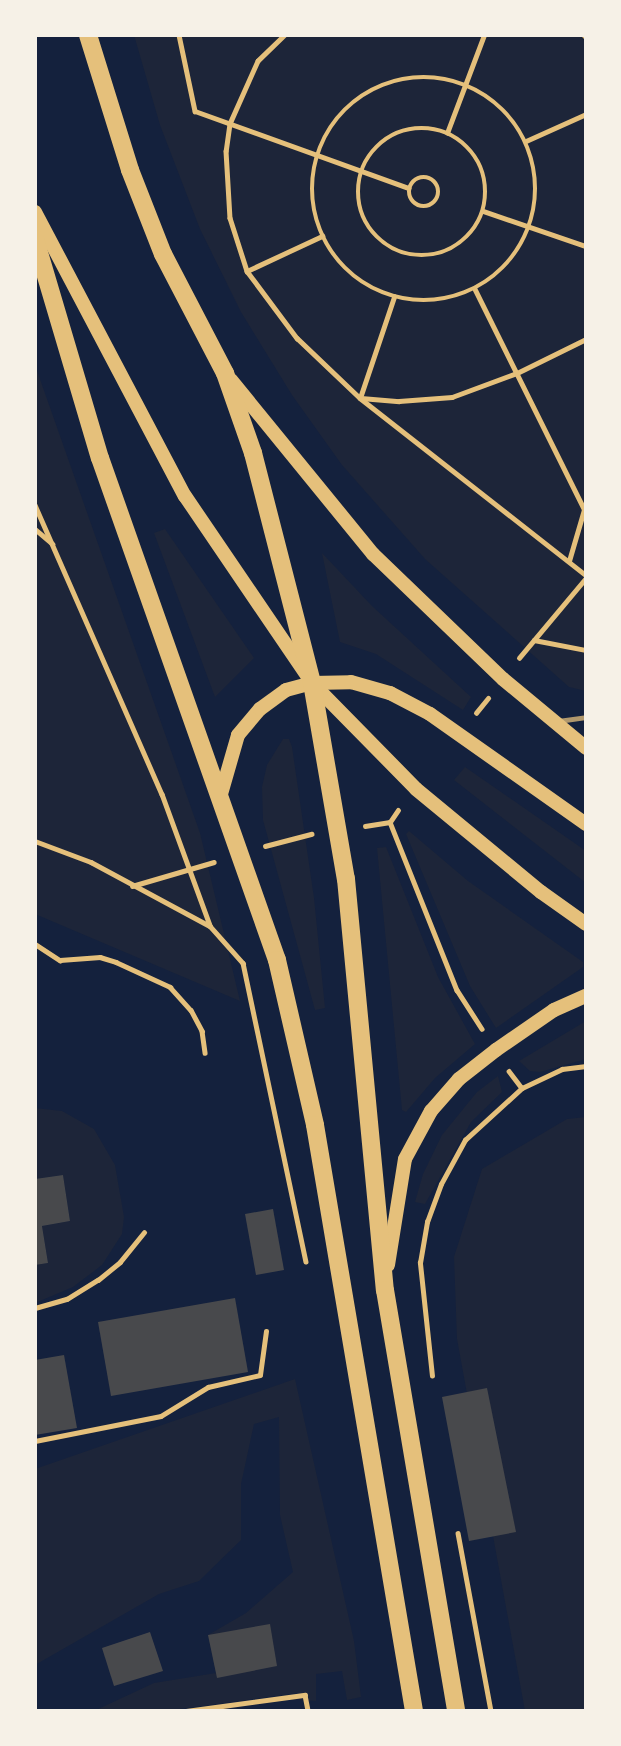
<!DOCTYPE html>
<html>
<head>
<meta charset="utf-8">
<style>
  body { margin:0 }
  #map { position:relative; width:621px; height:1746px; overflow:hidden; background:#14213d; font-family:"Source Sans 3",sans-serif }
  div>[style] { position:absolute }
  .green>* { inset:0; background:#1d2539 }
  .building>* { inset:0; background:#48494c }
  .path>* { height:4.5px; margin:-2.25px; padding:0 2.25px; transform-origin:2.25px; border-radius:2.25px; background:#e5c07b }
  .path>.ring { margin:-2.25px; padding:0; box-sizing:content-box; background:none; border:4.5px solid #e5c07b; border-radius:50% }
  .service>* { height:5px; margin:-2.5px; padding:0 2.5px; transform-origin:2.5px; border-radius:2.5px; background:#b1986c }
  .secondary>* { height:14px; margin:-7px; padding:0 7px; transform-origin:7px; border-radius:7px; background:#e5c07b }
  .primary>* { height:18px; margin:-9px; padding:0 9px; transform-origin:9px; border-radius:9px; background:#e5c07b }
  span { translate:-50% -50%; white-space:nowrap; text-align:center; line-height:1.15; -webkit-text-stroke:5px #f6f1e7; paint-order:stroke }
  .frame { position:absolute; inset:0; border:37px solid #f6f1e7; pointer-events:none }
</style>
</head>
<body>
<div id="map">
  <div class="green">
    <i style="clip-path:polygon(134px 35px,586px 35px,586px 691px,569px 687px,425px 559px,342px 465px,292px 395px,241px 312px,200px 229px,160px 125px)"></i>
    <i style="clip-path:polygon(35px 365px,200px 833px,240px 1001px,35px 914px)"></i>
    <i style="clip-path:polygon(165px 529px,254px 658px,215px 697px,154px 533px)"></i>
    <i style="clip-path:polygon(322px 553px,372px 606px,471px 697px,463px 710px,376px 654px,340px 642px)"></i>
    <i style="clip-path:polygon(283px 739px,289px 739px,292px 747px,314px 898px,325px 1008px,315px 1010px,263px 820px,262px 787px,267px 765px)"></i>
    <i style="clip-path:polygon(465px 767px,586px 851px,586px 883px,454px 780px)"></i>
    <i style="clip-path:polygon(409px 831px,468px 881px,583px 962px,583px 967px,496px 1028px,470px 986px,406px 834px)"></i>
    <i style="clip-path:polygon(386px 847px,438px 977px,475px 1044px,435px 1078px,406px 1112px,402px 1110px,377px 848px)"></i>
    <i style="clip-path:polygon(586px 1021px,586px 1059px,540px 1072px,530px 1071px,519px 1061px)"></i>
    <i style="clip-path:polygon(498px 1076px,502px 1092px,471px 1122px,425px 1204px,415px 1202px,423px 1174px,442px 1135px,477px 1092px)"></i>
    <i style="clip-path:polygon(35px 1108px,62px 1111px,94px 1129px,115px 1165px,124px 1217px,122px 1234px,102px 1265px,73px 1287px,35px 1303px,35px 1265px,48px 1263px,42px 1226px,70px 1221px,63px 1175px,35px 1179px)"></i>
    <i style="clip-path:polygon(586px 1117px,586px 1711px,525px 1711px,457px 1339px,454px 1257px,482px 1169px,567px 1119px)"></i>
    <i style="clip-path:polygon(295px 1379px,354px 1641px,361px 1697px,347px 1700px,342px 1671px,316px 1674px,316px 1701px,300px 1700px,298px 1693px,165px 1711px,94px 1711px,154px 1683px,216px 1673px,208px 1635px,246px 1613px,293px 1572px,280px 1515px,279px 1417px,254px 1424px,241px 1484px,241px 1540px,199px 1581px,159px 1594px,35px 1665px,35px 1469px)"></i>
  </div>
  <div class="building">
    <i style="clip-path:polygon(63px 1175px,70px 1221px,42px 1226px,48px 1263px,35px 1265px,35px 1179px)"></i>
    <i style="clip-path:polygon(273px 1209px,284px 1270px,256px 1275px,245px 1214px)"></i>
    <i style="clip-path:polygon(235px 1298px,248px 1372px,111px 1396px,98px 1322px)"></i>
    <i style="clip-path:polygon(64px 1355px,77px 1428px,35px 1435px,35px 1360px)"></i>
    <i style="clip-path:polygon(487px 1388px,516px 1532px,469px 1541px,442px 1397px)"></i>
    <i style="clip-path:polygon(270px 1624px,277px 1666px,217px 1678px,208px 1635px)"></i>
    <i style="clip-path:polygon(150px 1632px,163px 1671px,114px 1686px,102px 1648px)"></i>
  </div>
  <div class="path">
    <i style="left:179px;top:35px;width:78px;rotate:78.1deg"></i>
    <i style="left:195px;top:111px;width:227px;rotate:19.8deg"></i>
    <i style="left:285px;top:35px;width:37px;rotate:136deg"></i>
    <i style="left:258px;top:61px;width:69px;rotate:114deg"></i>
    <i style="left:230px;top:124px;width:27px;rotate:98deg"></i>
    <i style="left:226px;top:151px;width:67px;rotate:86.6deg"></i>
    <i style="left:230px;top:218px;width:56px;rotate:72.2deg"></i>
    <i style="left:247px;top:271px;width:84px;rotate:53.3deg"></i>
    <i style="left:297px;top:338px;width:87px;rotate:43.6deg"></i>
    <i style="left:360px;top:398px;width:287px;rotate:38.1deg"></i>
    <i style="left:584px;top:35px;width:3px;rotate:45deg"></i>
    <i class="ring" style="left:312px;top:77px;width:219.5px;height:219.5px"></i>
    <i class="ring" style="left:358px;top:128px;width:123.5px;height:123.5px"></i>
    <i style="left:447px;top:133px;width:105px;rotate:-69.3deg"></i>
    <i style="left:526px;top:141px;width:66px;rotate:-24.2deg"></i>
    <i class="ring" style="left:409px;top:177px;width:25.5px;height:25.5px"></i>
    <i style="left:483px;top:211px;width:109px;rotate:18.8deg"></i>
    <i style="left:247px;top:271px;width:83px;rotate:-25deg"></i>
    <i style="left:475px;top:289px;width:246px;rotate:63.6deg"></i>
    <i style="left:360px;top:398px;width:107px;rotate:-71.4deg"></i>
    <i style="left:361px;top:398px;width:38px;rotate:5deg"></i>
    <i style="left:399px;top:401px;width:53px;rotate:-4.3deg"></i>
    <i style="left:452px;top:397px;width:69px;rotate:-20.3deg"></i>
    <i style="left:517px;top:373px;width:77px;rotate:-26.2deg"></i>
    <i style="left:35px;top:505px;width:316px;rotate:66.3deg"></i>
    <i style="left:162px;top:794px;width:140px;rotate:69.9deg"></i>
    <i style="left:35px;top:529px;width:23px;rotate:40deg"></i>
    <i style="left:569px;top:561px;width:60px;rotate:-73.7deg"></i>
    <i style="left:534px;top:640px;width:53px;rotate:10.9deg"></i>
    <i style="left:519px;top:658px;width:104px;rotate:-50.1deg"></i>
    <i style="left:476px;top:713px;width:19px;rotate:-51deg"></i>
    <i style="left:390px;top:822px;width:181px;rotate:68.3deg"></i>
    <i style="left:457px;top:990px;width:46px;rotate:57.3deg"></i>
    <i style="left:365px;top:826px;width:25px;rotate:-9deg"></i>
    <i style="left:390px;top:822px;width:14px;rotate:-56deg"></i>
    <i style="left:35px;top:841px;width:60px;rotate:20.6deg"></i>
    <i style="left:91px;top:862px;width:135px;rotate:28.3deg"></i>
    <i style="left:210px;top:926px;width:50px;rotate:48.3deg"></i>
    <i style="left:243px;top:963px;width:305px;rotate:78.1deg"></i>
    <i style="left:265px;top:846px;width:48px;rotate:-14.6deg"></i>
    <i style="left:132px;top:886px;width:85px;rotate:-16.3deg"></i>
    <i style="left:35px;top:944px;width:30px;rotate:33deg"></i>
    <i style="left:60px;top:960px;width:40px;rotate:-4.3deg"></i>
    <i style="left:100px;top:957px;width:17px;rotate:17deg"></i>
    <i style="left:116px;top:962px;width:60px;rotate:24.8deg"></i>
    <i style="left:170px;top:987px;width:31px;rotate:48deg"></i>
    <i style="left:191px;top:1010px;width:24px;rotate:62deg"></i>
    <i style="left:202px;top:1031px;width:22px;rotate:82deg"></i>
    <i style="left:509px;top:1071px;width:21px;rotate:53deg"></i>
    <i style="left:35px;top:1308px;width:33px;rotate:-16deg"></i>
    <i style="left:67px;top:1299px;width:36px;rotate:-32deg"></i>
    <i style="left:98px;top:1280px;width:28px;rotate:-39deg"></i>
    <i style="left:120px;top:1262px;width:38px;rotate:-51deg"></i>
    <i style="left:432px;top:1376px;width:114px;rotate:-96.1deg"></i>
    <i style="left:420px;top:1263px;width:42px;rotate:-80.3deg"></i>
    <i style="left:427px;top:1222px;width:40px;rotate:-69.8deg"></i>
    <i style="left:441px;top:1184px;width:50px;rotate:-61.4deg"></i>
    <i style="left:465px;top:1140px;width:77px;rotate:-42.4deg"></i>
    <i style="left:522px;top:1088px;width:44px;rotate:-25.4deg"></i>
    <i style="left:562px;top:1069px;width:24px;rotate:-7deg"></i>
    <i style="left:35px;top:1441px;width:128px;rotate:-11.2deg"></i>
    <i style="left:161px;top:1416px;width:55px;rotate:-31.7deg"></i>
    <i style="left:208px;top:1387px;width:53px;rotate:-13deg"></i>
    <i style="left:260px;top:1375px;width:44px;rotate:-82.2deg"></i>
    <i style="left:458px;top:1533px;width:181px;rotate:79.5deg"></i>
    <i style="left:186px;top:1711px;width:120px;rotate:-7.7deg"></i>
    <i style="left:305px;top:1695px;width:16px;rotate:79deg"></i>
  </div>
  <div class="service">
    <i style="left:558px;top:721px;width:28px;rotate:-8deg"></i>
  </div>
  <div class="secondary">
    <i style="left:35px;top:212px;width:321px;rotate:62.2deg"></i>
    <i style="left:185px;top:496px;width:226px;rotate:55.8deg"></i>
    <i style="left:312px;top:683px;width:148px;rotate:45.5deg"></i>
    <i style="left:416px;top:789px;width:162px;rotate:39.5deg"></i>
    <i style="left:541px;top:892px;width:55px;rotate:35.4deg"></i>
    <i style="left:231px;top:380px;width:225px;rotate:50.8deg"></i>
    <i style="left:373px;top:554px;width:180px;rotate:43.9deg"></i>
    <i style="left:503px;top:679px;width:108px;rotate:39.7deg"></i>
    <i style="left:221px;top:794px;width:61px;rotate:-73.9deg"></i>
    <i style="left:238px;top:735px;width:34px;rotate:-50deg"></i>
    <i style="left:260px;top:709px;width:32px;rotate:-36deg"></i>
    <i style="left:286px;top:690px;width:27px;rotate:-15deg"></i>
    <i style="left:312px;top:683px;width:39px;rotate:-1deg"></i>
    <i style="left:351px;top:682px;width:41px;rotate:15.8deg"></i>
    <i style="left:390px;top:693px;width:45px;rotate:27.7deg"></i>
    <i style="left:430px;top:714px;width:191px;rotate:35.2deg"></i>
    <i style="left:388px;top:1265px;width:107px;rotate:-80.9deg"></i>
    <i style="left:405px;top:1159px;width:55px;rotate:-61.6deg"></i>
    <i style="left:431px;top:1111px;width:43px;rotate:-48.8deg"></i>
    <i style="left:459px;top:1079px;width:47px;rotate:-38.1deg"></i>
    <i style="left:496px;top:1050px;width:70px;rotate:-34.6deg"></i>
    <i style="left:554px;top:1010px;width:35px;rotate:-24deg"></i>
  </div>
  <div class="primary">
    <i style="left:88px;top:35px;width:141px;rotate:72.7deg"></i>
    <i style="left:130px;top:170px;width:90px;rotate:68.6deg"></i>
    <i style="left:163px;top:254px;width:134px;rotate:62.5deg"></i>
    <i style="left:225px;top:373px;width:85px;rotate:70.7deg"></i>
    <i style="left:253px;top:453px;width:237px;rotate:75.6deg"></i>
    <i style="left:312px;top:683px;width:199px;rotate:80.2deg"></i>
    <i style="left:346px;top:879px;width:413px;rotate:84.6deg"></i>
    <i style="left:385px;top:1290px;width:427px;rotate:80.4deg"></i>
    <i style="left:35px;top:239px;width:228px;rotate:73.5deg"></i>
    <i style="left:100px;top:458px;width:532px;rotate:70.58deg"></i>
    <i style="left:277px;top:960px;width:169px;rotate:77deg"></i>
    <i style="left:315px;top:1125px;width:594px;rotate:80.41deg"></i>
  </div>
  <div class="frame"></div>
</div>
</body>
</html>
